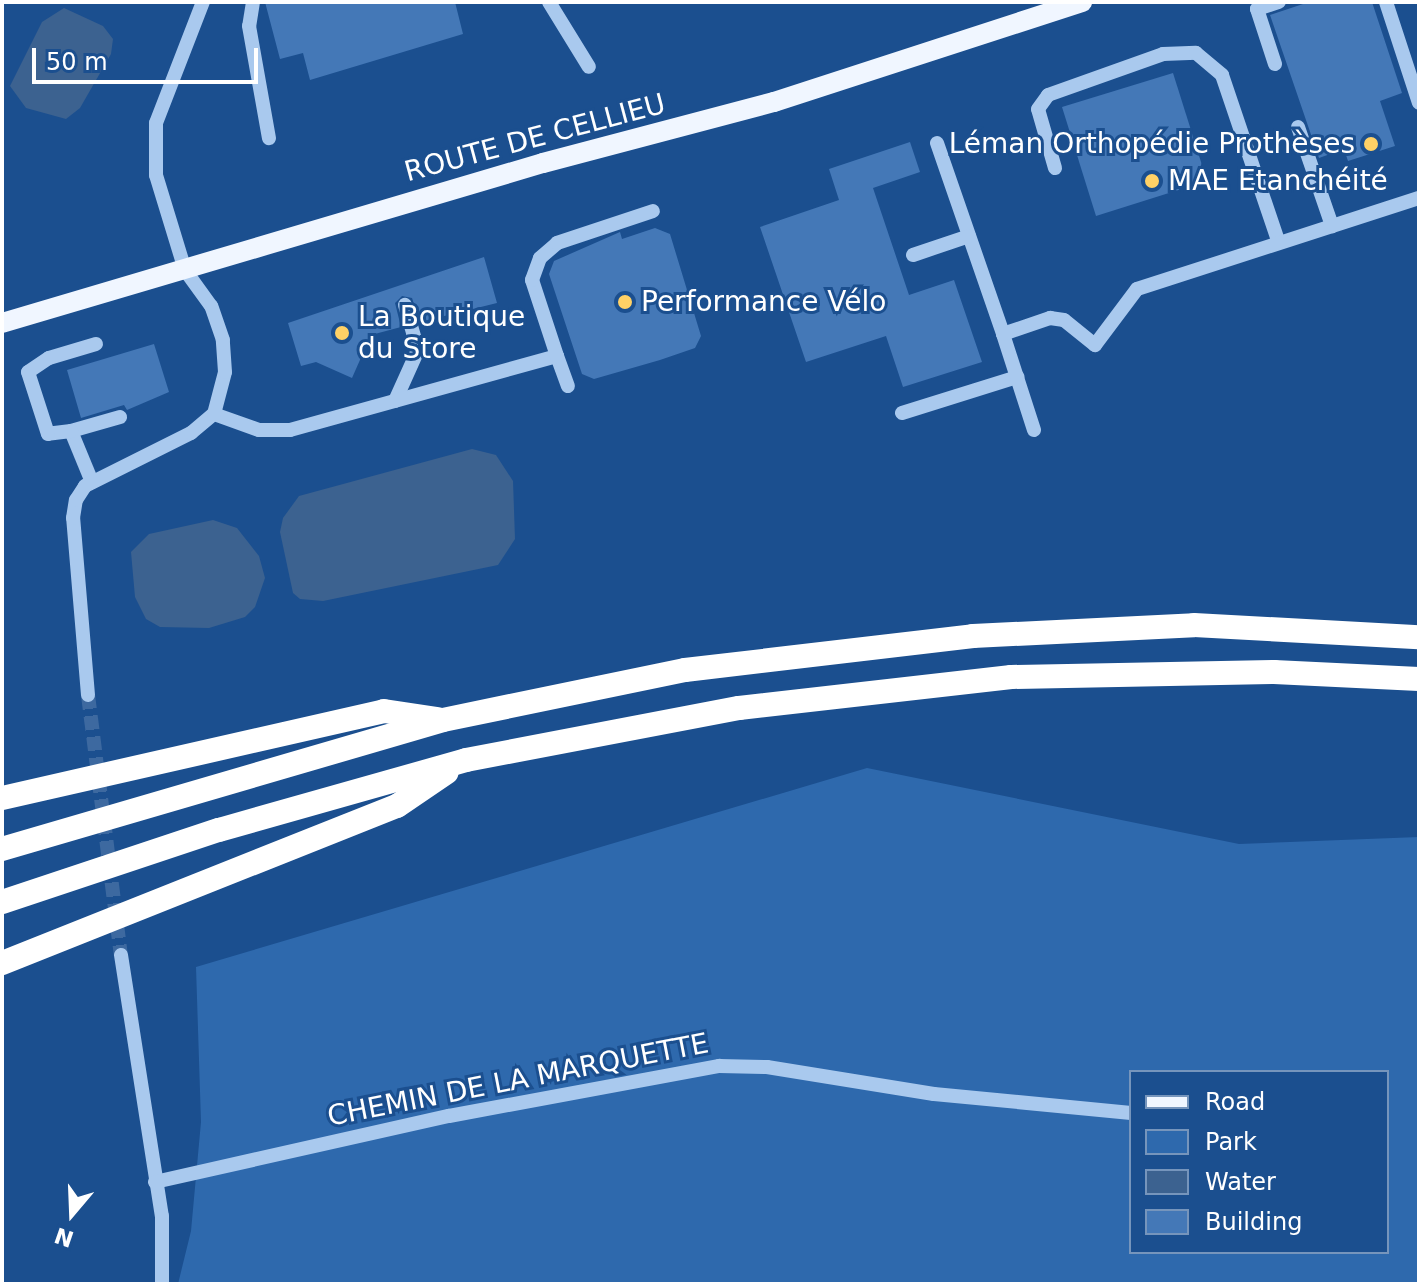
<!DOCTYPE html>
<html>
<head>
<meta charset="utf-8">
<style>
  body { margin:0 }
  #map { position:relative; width:1421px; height:1286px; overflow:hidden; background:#1b4f8f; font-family:"DejaVu Sans",sans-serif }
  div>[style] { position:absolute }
  .green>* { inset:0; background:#2e69ad }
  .water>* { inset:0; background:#3c6290 }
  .building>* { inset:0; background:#4478b7 }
  .minor-tunnel>* { height:14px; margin-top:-7px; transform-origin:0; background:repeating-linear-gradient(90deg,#3d69a0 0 14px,transparent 0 21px) }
  .minor>* { height:14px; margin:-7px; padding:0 7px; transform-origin:7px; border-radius:7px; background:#a9c9ee }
  .major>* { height:20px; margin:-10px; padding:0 10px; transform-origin:10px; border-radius:10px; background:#f0f6ff }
  .highway>* { height:24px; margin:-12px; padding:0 12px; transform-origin:12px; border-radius:12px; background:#fff }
  .dots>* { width:22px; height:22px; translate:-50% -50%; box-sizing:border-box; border:4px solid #1b4f8f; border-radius:50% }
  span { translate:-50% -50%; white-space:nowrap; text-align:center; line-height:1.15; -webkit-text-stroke:6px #1b4f8f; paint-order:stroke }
  .street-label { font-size:28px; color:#fff }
  .poi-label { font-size:28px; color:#fff }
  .right { translate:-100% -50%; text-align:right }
  .left { translate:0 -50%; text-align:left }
  .frame { position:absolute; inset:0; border:4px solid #fff; pointer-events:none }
  .legend { position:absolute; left:1129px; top:1070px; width:260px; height:184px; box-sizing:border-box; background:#1b4f8f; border:2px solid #7695bc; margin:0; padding:10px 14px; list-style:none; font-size:24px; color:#fff }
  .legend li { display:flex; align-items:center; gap:16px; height:40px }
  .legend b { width:40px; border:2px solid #7695bc }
  .north { position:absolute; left:32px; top:1174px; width:80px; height:80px; -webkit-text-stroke:6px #1b4f8f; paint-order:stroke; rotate:199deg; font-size:22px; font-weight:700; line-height:32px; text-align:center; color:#fff }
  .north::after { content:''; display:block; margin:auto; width:28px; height:36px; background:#fff; clip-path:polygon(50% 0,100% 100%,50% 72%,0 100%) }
  .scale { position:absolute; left:32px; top:48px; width:226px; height:36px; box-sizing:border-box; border:4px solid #fff; border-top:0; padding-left:10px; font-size:24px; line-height:28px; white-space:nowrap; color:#fff; -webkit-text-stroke:6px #1b4f8f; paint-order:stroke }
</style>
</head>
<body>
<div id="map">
  <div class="green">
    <i style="clip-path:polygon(evenodd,867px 768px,1239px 844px,1419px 837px,1419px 1284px,178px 1284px,191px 1231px,201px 1122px,196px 967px,867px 768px,1131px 1072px,1387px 1072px,1387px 1252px,1131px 1252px,1131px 1072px)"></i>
  </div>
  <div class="water">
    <i style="clip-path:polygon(64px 8px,103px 26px,113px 39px,111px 54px,80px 108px,66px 119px,26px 108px,10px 86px,42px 22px)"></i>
    <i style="clip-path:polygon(472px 449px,496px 455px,513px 481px,515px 539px,498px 565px,323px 601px,300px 599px,293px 593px,280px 532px,283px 518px,299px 496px)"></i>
    <i style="clip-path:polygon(213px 520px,237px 528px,259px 556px,265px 578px,255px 607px,245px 617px,209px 628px,160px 627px,146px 619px,135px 597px,131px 552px,149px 534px)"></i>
  </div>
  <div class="building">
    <i style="clip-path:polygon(265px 2px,455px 2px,463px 34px,310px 80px,303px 53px,280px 59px)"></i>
    <i style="clip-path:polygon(1309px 2px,1372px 2px,1402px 93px,1380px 101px,1395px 146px,1348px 161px,1344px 149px,1319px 158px,1270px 15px)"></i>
    <i style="clip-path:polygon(1173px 73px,1207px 181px,1096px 216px,1062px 107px)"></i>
    <i style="clip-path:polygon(910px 142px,920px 172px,873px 188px,909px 295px,954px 280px,982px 362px,903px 387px,886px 336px,806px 362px,760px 227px,839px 200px,829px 169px)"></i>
    <i style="clip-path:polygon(655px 228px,670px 234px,701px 336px,695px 348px,660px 360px,594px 379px,582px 374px,549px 274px,554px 261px,620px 232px,622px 239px)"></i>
    <i style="clip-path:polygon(484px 257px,497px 303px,420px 322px,412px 298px,402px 296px,395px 303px,401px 327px,371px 335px,352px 378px,316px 362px,301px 366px,288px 323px)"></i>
    <i style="clip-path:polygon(154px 344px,169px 392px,127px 410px,124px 405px,81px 418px,67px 370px)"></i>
  </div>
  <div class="minor-tunnel">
    <i style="left:88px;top:695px;width:262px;rotate:82.8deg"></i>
  </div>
  <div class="minor">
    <i style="left:253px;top:2px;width:24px;rotate:99deg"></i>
    <i style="left:249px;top:26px;width:114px;rotate:79.9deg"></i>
    <i style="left:549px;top:2px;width:76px;rotate:58.4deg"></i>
    <i style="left:1386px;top:2px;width:106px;rotate:71.9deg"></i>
    <i style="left:1275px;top:64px;width:58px;rotate:-108.1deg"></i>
    <i style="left:1257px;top:9px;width:23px;rotate:-18deg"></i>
    <i style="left:1298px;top:127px;width:105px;rotate:71deg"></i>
    <i style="left:937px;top:143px;width:202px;rotate:70.9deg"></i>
    <i style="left:1055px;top:168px;width:61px;rotate:-106.1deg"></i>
    <i style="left:1038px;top:109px;width:17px;rotate:-54deg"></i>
    <i style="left:1048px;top:95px;width:122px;rotate:-19.6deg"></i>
    <i style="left:1163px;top:54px;width:33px;rotate:-2deg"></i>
    <i style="left:1196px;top:53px;width:34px;rotate:40deg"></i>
    <i style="left:1222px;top:75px;width:177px;rotate:71.3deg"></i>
    <i style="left:913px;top:255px;width:59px;rotate:-18.7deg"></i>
    <i style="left:557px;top:356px;width:32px;rotate:70deg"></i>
    <i style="left:395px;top:401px;width:56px;rotate:-65.7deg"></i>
    <i style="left:418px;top:350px;width:47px;rotate:-106.1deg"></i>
    <i style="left:902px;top:413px;width:121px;rotate:-17.4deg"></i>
    <i style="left:214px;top:414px;width:48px;rotate:19.6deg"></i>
    <i style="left:259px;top:430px;width:31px"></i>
    <i style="left:290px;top:430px;width:277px;rotate:-15.5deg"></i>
    <i style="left:557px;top:356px;width:80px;rotate:-108.2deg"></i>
    <i style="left:532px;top:280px;width:23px;rotate:-70deg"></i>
    <i style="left:540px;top:258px;width:23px;rotate:-41deg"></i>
    <i style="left:557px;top:243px;width:101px;rotate:-18.4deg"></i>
    <i style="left:1034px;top:430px;width:101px;rotate:-107.9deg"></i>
    <i style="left:1003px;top:334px;width:50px;rotate:-18.8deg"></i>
    <i style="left:1050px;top:318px;width:14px;rotate:8deg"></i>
    <i style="left:1064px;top:320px;width:40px;rotate:39deg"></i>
    <i style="left:1095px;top:345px;width:70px;rotate:-53.1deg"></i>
    <i style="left:1137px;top:289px;width:296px;rotate:-17.9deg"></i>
    <i style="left:71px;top:431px;width:51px;rotate:-15.9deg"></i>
    <i style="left:92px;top:482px;width:55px;rotate:-112.4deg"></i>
    <i style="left:71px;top:431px;width:23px;rotate:173deg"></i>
    <i style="left:48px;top:434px;width:65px;rotate:-107.9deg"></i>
    <i style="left:28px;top:372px;width:25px;rotate:-34deg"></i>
    <i style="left:49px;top:358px;width:49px;rotate:-16.6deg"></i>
    <i style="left:88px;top:695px;width:178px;rotate:-94.8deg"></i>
    <i style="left:73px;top:518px;width:18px;rotate:-81deg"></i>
    <i style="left:76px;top:500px;width:17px;rotate:-57deg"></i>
    <i style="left:85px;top:486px;width:119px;rotate:-26.6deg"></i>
    <i style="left:191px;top:433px;width:30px;rotate:-40deg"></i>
    <i style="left:214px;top:414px;width:43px;rotate:-75.3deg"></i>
    <i style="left:225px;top:372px;width:32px;rotate:-94deg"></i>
    <i style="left:223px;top:340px;width:36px;rotate:-109deg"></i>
    <i style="left:211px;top:306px;width:44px;rotate:-125.8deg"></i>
    <i style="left:185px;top:270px;width:99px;rotate:-107deg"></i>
    <i style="left:156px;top:175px;width:52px;rotate:-90deg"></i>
    <i style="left:156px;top:123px;width:130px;rotate:-68.8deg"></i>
    <i style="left:121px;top:955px;width:264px;rotate:81.1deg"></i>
    <i style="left:162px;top:1216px;width:68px;rotate:90deg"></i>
    <i style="left:155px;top:1182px;width:301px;rotate:-12.7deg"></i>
    <i style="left:449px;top:1116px;width:275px;rotate:-10.5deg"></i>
    <i style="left:719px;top:1066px;width:48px;rotate:1.2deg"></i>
    <i style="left:767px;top:1067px;width:169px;rotate:9.2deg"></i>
    <i style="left:934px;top:1094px;width:198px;rotate:5.5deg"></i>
  </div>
  <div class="major">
    <i style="left:2px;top:323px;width:564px;rotate:-16.48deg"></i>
    <i style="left:543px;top:163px;width:239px;rotate:-14.8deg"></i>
    <i style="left:774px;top:102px;width:324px;rotate:-18deg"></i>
  </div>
  <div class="highway">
    <i style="left:2px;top:798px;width:392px;rotate:-12.8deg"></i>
    <i style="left:384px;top:711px;width:54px;rotate:8.6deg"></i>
    <i style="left:2px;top:849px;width:459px;rotate:-16.3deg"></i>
    <i style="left:443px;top:720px;width:247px;rotate:-11.7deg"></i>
    <i style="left:685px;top:670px;width:290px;rotate:-6.7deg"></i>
    <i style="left:973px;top:636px;width:221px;rotate:-2.8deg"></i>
    <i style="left:1194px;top:625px;width:225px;rotate:3.1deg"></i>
    <i style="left:2px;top:902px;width:229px;rotate:-18.4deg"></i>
    <i style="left:219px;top:830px;width:257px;rotate:-15.8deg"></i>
    <i style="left:466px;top:760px;width:278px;rotate:-10.8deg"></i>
    <i style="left:739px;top:708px;width:274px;rotate:-6.5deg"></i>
    <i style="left:1011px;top:677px;width:263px;rotate:-1.1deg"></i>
    <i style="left:1274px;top:672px;width:145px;rotate:2.8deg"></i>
    <i style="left:2px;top:963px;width:425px;rotate:-21.7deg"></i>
    <i style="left:397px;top:806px;width:60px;rotate:-34.2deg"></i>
  </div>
  <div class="dots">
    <i style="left:1371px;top:144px;background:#ffd166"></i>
    <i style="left:1152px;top:181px;background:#ffd166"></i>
    <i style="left:625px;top:302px;background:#ffd166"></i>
    <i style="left:342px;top:333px;background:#ffd166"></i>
  </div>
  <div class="street-label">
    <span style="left:535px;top:138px;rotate:-15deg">ROUTE DE CELLIEU</span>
    <span style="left:518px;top:1080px;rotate:-11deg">CHEMIN DE LA MARQUETTE</span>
  </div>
  <div class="poi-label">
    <span class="right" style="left:1355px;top:144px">Léman Orthopédie Prothèses</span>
    <span class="left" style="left:1168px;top:181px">MAE Etanchéité</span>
    <span class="left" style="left:641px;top:302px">Performance Vélo</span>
    <span class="left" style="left:358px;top:333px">La Boutique<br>du Store</span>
  </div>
  <div class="frame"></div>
  <ul class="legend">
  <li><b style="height:10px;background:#f0f6ff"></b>Road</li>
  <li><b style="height:22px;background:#2e69ad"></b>Park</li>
  <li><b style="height:22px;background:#3c6290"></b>Water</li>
  <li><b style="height:22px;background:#4478b7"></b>Building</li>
  </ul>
  <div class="north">N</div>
  <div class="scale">50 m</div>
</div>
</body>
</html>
